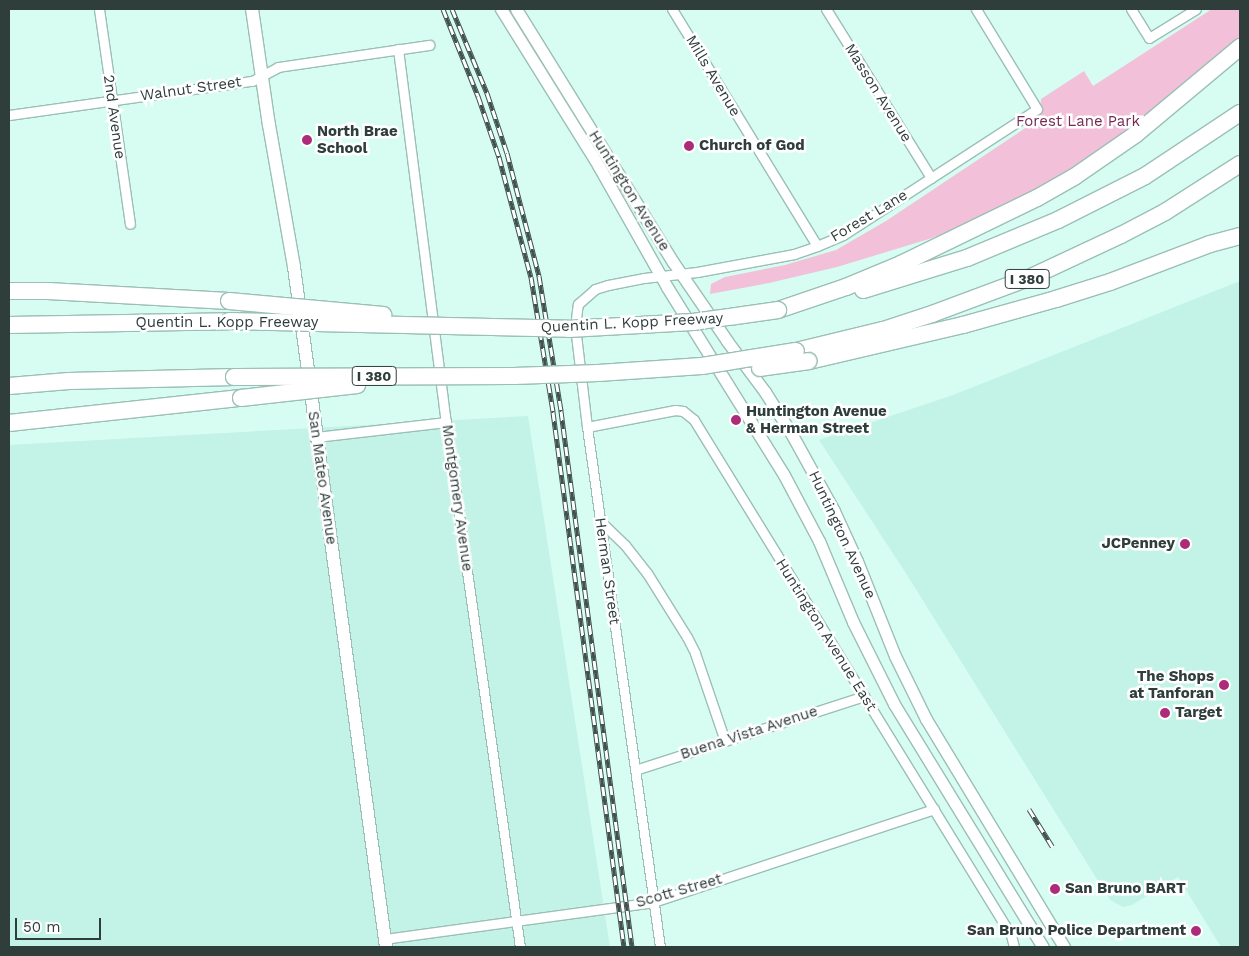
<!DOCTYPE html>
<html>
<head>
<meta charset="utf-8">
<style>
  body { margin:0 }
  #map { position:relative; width:1249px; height:956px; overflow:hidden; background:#d7fdf3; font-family:"Work Sans",sans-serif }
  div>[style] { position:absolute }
  .built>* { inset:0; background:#c3f2e7 }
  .green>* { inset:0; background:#f2c0d8 }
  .roads { filter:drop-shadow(1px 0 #9bbfb6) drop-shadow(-1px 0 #9bbfb6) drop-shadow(0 1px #9bbfb6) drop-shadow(0 -1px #9bbfb6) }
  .minor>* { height:9px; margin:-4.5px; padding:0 4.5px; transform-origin:4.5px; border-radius:4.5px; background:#fff }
  .tertiary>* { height:11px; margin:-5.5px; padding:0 5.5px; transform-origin:5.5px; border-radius:5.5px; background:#fff }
  .secondary>* { height:12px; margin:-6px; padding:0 6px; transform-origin:6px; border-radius:6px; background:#fff }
  .motorway>* { height:16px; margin:-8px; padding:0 8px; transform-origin:8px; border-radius:8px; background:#fff }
  .rail>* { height:5px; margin-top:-2.5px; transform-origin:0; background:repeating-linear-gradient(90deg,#fff 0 9px,#40514e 0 18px); box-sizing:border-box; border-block:1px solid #40514e }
  .bridges { filter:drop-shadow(1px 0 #9bbfb6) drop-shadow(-1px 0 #9bbfb6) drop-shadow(0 1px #9bbfb6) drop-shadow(0 -1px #9bbfb6) }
  .motorway-bridge>* { height:16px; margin:-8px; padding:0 8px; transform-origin:8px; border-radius:8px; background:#fff }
  .dots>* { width:14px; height:14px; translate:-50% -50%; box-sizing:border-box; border:2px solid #fff; border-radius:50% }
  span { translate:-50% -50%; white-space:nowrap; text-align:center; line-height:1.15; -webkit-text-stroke:5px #fff; paint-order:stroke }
  .shield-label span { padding:1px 4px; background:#fff; border:1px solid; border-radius:4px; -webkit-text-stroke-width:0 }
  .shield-label { font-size:14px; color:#2f3e3b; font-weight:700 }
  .street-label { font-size:15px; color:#2f3e3b }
  .park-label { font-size:15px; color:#752955 }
  .poi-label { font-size:15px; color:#2f3e3b; font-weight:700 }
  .left { translate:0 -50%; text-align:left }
  .right { translate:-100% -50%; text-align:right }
  .frame { position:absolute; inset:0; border:10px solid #2f3e3b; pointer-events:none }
  .scale { position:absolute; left:15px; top:918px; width:86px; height:22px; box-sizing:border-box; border:2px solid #2f3e3b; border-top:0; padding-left:6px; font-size:15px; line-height:18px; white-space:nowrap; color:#2f3e3b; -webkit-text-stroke:4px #fff; paint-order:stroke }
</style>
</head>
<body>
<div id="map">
  <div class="built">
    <i style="clip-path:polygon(1240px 281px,1240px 947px,1221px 947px,1178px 877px,1132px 905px,1123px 907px,1110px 900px,907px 575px,819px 440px,953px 395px)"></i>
    <i style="clip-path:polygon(528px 416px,610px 947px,9px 947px,9px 445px)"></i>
  </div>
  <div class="green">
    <i style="clip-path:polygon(1212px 9px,1240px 9px,1240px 39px,1091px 159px,982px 219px,929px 239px,837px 267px,769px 283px,710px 294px,711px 284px,725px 277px,785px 265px,836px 250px,886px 221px,1039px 119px,1041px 99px,1084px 71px,1093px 86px)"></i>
  </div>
  <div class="roads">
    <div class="minor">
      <i style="left:99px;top:9px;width:217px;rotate:81.8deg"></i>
      <i style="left:672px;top:9px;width:278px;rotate:58.5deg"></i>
      <i style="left:826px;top:9px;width:199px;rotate:58.1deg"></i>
      <i style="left:1131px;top:9px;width:34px;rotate:58deg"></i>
      <i style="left:1149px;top:38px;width:55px;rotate:-31.7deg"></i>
      <i style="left:398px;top:49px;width:376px;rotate:82.7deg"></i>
      <i style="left:446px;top:422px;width:530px;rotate:81.98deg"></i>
      <i style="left:9px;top:115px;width:245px;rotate:-8deg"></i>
      <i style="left:252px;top:81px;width:30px;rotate:-28deg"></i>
      <i style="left:278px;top:67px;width:153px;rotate:-8.3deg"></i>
      <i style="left:587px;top:427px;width:90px;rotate:-10.9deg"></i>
      <i style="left:675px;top:410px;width:8px;rotate:7deg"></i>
      <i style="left:683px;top:411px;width:14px;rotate:39deg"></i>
      <i style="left:694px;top:420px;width:605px;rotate:58.39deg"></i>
      <i style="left:1011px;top:935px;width:12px;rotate:76deg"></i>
      <i style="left:316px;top:437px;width:131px;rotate:-6.6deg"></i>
      <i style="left:600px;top:521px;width:35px;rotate:44deg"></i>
      <i style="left:625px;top:545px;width:36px;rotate:52deg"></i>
      <i style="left:647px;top:573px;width:75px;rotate:58deg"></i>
      <i style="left:687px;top:637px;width:18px;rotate:63deg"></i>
      <i style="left:695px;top:653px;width:93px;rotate:71.2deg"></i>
      <i style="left:635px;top:770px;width:241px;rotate:-17.9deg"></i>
      <i style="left:384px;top:939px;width:272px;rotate:-7.8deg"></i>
      <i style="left:653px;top:902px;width:296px;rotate:-18.3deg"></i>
      <i style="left:660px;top:947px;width:525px;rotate:-97.99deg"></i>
      <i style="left:587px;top:427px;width:101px;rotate:-96.8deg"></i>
      <i style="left:575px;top:327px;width:23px;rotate:-83deg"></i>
      <i style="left:578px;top:304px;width:23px;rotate:-41deg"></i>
      <i style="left:595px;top:289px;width:14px;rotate:-17deg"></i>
      <i style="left:608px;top:285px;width:37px;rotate:-11deg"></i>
      <i style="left:644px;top:278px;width:53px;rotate:-6.5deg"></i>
      <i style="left:697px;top:272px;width:99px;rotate:-10.5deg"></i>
      <i style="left:794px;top:254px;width:24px;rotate:-19deg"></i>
      <i style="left:817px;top:246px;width:28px;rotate:-23deg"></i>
      <i style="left:843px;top:235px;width:231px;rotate:-33deg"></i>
      <i style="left:1037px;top:109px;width:117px;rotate:-121.4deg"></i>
    </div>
    <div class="tertiary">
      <i style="left:501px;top:9px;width:184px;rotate:58.1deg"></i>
      <i style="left:598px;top:165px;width:140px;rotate:60.5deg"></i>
      <i style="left:667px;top:287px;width:221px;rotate:58.1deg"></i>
      <i style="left:784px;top:475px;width:75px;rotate:62.1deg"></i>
      <i style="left:819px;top:541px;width:88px;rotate:67.2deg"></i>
      <i style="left:853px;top:622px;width:92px;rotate:63.4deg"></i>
      <i style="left:894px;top:704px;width:285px;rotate:58.5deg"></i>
      <i style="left:516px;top:9px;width:298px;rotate:58.2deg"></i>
      <i style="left:673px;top:262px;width:96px;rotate:55.6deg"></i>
      <i style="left:727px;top:341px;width:64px;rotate:53.3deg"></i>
      <i style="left:765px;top:392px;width:49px;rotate:57.6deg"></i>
      <i style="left:791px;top:433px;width:89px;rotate:61.1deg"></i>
      <i style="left:834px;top:511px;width:55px;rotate:65.3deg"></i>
      <i style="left:857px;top:561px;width:102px;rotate:68.2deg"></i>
      <i style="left:895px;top:656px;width:70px;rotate:63.8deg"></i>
      <i style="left:926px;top:719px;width:267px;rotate:58.8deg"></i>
    </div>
    <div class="secondary">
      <i style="left:252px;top:9px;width:117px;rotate:81.7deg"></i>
      <i style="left:269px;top:125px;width:144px;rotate:80deg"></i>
      <i style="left:294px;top:267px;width:686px;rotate:82.3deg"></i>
    </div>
    <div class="motorway">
      <i style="left:863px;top:290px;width:109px;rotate:-17.1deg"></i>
      <i style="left:967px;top:258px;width:99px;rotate:-22.7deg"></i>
      <i style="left:1058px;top:220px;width:97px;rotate:-26.8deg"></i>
      <i style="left:1145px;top:176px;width:114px;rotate:-33.6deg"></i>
      <i style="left:9px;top:291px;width:39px"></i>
      <i style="left:48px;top:291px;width:181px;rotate:3.2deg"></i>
      <i style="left:778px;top:310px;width:72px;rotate:-18.7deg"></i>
      <i style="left:846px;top:287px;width:60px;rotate:-22.7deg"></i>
      <i style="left:901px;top:264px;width:151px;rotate:-25.9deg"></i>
      <i style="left:1037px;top:198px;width:43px;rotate:-29.6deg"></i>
      <i style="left:1074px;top:177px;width:75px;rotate:-34.7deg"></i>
      <i style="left:1136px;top:134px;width:136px;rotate:-39.9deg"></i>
      <i style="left:9px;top:325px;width:220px;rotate:-1deg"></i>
      <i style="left:796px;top:351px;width:89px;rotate:-13.6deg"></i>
      <i style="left:883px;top:330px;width:52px;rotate:-18.1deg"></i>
      <i style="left:932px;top:314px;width:103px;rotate:-20.4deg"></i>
      <i style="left:1029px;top:278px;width:102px;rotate:-25.1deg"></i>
      <i style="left:1121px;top:235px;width:50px;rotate:-27.6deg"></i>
      <i style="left:1165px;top:212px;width:89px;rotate:-32.6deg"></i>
      <i style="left:809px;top:361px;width:158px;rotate:-13.2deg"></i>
      <i style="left:963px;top:325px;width:97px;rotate:-15.6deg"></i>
      <i style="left:1056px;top:299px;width:57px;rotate:-17.5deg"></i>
      <i style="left:1110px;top:282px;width:107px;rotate:-20.8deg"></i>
      <i style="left:1210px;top:244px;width:31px;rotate:-15deg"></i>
      <i style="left:9px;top:386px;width:60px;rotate:-4.8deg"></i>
      <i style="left:69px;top:381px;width:165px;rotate:-1.4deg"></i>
      <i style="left:9px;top:423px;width:233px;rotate:-6.2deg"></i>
    </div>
  </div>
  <div class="rail">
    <i style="left:443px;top:9px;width:94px;rotate:68.1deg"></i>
    <i style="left:478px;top:96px;width:65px;rotate:71deg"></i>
    <i style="left:499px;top:157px;width:124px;rotate:75.1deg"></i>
    <i style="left:531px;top:277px;width:137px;rotate:80.7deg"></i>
    <i style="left:553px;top:412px;width:540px;rotate:82.44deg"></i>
    <i style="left:452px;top:9px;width:91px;rotate:67.4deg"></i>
    <i style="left:487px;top:93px;width:63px;rotate:71.6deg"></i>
    <i style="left:507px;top:153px;width:127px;rotate:75.4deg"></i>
    <i style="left:539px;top:276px;width:137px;rotate:80.7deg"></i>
    <i style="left:561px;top:411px;width:541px;rotate:82.45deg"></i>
    <i style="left:1029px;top:809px;width:44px;rotate:58.1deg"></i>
  </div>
  <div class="bridges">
    <div class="motorway-bridge">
      <i style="left:229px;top:301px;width:155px;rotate:5.2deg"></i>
      <i style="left:229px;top:321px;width:340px;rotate:1.3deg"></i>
      <i style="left:569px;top:329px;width:124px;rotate:-3.2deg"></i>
      <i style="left:693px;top:322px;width:86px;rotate:-8deg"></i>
      <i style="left:760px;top:368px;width:49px;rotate:-8.1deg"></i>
      <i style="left:234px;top:377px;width:280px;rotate:-0.2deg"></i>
      <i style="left:514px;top:376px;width:84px;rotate:-2deg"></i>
      <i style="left:598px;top:373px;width:104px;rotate:-3.9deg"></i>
      <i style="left:702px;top:366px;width:95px;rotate:-9.1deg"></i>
      <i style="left:241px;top:398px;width:117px;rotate:-6.4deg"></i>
    </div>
  </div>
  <div class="dots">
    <i style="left:307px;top:140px;background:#ac2c79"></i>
    <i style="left:689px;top:146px;background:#ac2c79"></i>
    <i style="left:736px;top:420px;background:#ac2c79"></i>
    <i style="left:1185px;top:544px;background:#ac2c79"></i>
    <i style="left:1224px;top:685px;background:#ac2c79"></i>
    <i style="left:1165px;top:713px;background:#ac2c79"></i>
    <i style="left:1055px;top:889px;background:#ac2c79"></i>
    <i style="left:1196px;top:931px;background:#ac2c79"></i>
  </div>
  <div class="shield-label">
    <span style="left:1027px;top:279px">I 380</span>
    <span style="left:374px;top:376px">I 380</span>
  </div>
  <div class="street-label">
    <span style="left:713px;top:76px;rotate:59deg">Mills Avenue</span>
    <span style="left:191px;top:89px;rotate:-8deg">Walnut Street</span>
    <span style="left:878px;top:93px;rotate:58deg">Masson Avenue</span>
    <span style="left:114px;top:117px;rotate:82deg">2nd Avenue</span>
    <span style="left:629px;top:191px;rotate:58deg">Huntington Avenue</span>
    <span style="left:869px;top:216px;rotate:-31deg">Forest Lane</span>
    <span style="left:227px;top:323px">Quentin L. Kopp Freeway</span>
    <span style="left:632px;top:323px;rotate:-3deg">Quentin L. Kopp Freeway</span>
    <span style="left:322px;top:478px;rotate:82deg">San Mateo Avenue</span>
    <span style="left:457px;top:498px;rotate:82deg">Montgomery Avenue</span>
    <span style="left:842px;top:535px;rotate:65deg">Huntington Avenue</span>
    <span style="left:607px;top:571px;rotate:82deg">Herman Street</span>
    <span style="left:826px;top:635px;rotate:58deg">Huntington Avenue East</span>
    <span style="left:749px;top:733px;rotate:-18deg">Buena Vista Avenue</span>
    <span style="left:679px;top:891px;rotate:-16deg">Scott Street</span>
  </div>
  <div class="park-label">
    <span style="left:1078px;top:122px">Forest Lane Park</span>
  </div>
  <div class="poi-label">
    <span class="left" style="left:317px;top:140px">North Brae<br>School</span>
    <span class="left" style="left:699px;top:146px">Church of God</span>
    <span class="left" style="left:746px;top:420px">Huntington Avenue<br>&amp; Herman Street</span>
    <span class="right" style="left:1175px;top:544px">JCPenney</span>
    <span class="right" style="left:1214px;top:685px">The Shops<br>at Tanforan</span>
    <span class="left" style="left:1175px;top:713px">Target</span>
    <span class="left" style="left:1065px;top:889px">San Bruno BART</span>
    <span class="right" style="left:1186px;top:931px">San Bruno Police Department</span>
  </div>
  <div class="frame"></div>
  <div class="scale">50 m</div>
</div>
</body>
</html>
